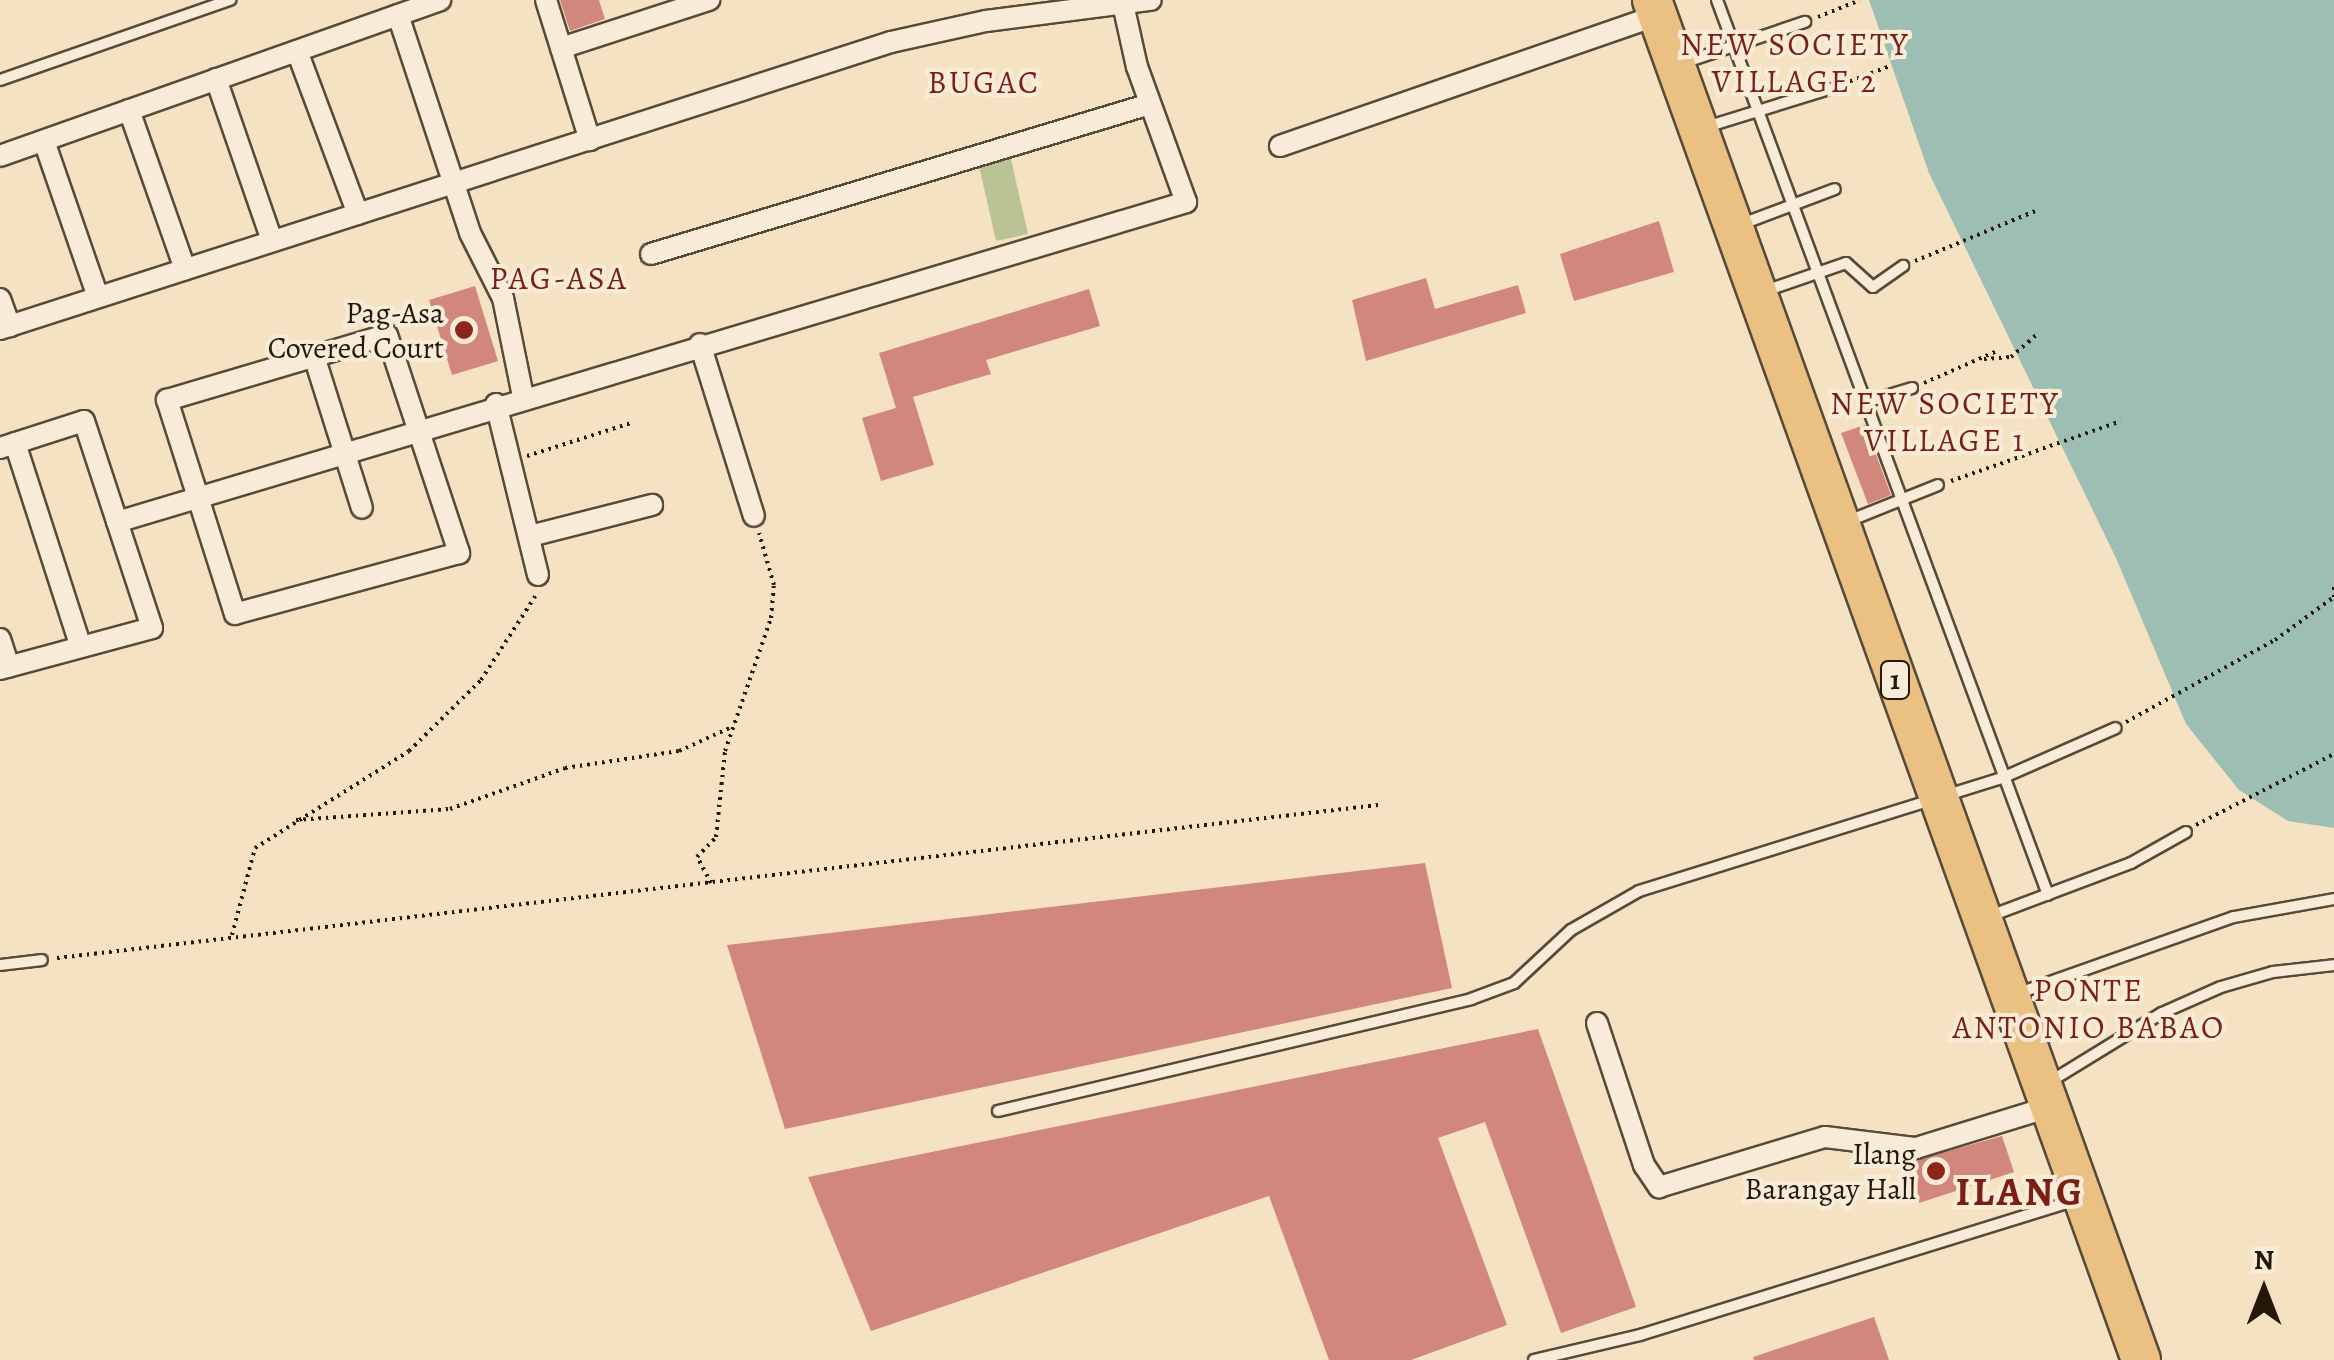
<!DOCTYPE html>
<html>
<head>
<meta charset="utf-8">
<style>
  body { margin:0 }
  #map { position:relative; width:2334px; height:1360px; overflow:hidden; background:#f5e2c3; font-family:Alegreya,serif }
  div>[style] { position:absolute }
  .green>* { inset:0; background:#bbc394 }
  .water>* { inset:0; background:#9cbeb3 }
  .building>* { inset:0; background:#d2877d }
  .path>* { height:4px; margin-top:-2px; transform-origin:0; background:repeating-linear-gradient(90deg,#23180a 0 2.5px,transparent 0 7.5px) }
  .roads { filter:drop-shadow(2px 0 #584a38) drop-shadow(-2px 0 #584a38) drop-shadow(0 2px #584a38) drop-shadow(0 -2px #584a38) }
  .lane>* { height:10px; margin:-5px; padding:0 5px; transform-origin:5px; border-radius:5px; background:#f8ecd8 }
  .street>* { height:20px; margin:-10px; padding:0 10px; transform-origin:10px; border-radius:10px; background:#f8ecd8 }
  .highway>* { height:38px; margin:-19px; padding:0 19px; transform-origin:19px; border-radius:19px; background:#eac182 }
  .dots>* { width:28px; height:28px; translate:-50% -50%; box-sizing:border-box; border:5px solid #f8ecd8; border-radius:50% }
  span { translate:-50% -50%; white-space:nowrap; text-align:center; line-height:1.15; -webkit-text-stroke:8px #f8ecd8; paint-order:stroke }
  .shield-label span { padding:2px 8px; background:#f8ecd8; border:2px solid; border-radius:8px; -webkit-text-stroke-width:0 }
  .shield-label { font-size:28px; color:#23180a; font-weight:700 }
  .poi-label { font-size:30px; color:#23180a }
  .right { translate:-100% -50%; text-align:right }
  .neighbourhood-label { font-size:32px; color:#7a1f14; letter-spacing:2.5px }
  .district-label { font-size:40px; color:#7a1f14; font-weight:700; letter-spacing:2.5px }
  .north { position:absolute; left:2214px; top:1240px; width:100px; height:100px; -webkit-text-stroke:8px #f8ecd8; paint-order:stroke; rotate:0deg; font-size:28px; font-weight:700; line-height:40px; text-align:center; color:#23180a }
  .north::after { content:''; display:block; margin:auto; width:35px; height:45px; background:#23180a; clip-path:polygon(50% 0,100% 100%,50% 72%,0 100%) }
</style>
</head>
<body>
<div id="map">
  <div class="green">
    <i style="clip-path:polygon(1011px 159px,1028px 234px,996px 241px,979px 166px)"></i>
  </div>
  <div class="water">
    <i style="clip-path:polygon(1869px 0,2334px 0,2334px 828px,2288px 821px,2239px 790px,2186px 724px,2116px 558px,1929px 173px)"></i>
  </div>
  <div class="building">
    <i style="clip-path:polygon(560px 0,599px 0,605px 19px,570px 31px)"></i>
    <i style="clip-path:polygon(1659px 221px,1674px 272px,1574px 301px,1560px 254px)"></i>
    <i style="clip-path:polygon(1426px 278px,1435px 309px,1518px 285px,1526px 313px,1366px 361px,1352px 300px)"></i>
    <i style="clip-path:polygon(475px 286px,498px 361px,452px 375px,429px 300px)"></i>
    <i style="clip-path:polygon(1089px 289px,1100px 326px,986px 360px,991px 374px,913px 397px,934px 465px,881px 481px,862px 418px,896px 408px,879px 353px)"></i>
    <i style="clip-path:polygon(1865px 425px,1891px 495px,1868px 504px,1841px 433px)"></i>
    <i style="clip-path:polygon(1425px 863px,1452px 988px,785px 1129px,727px 945px)"></i>
    <i style="clip-path:polygon(1538px 1029px,1636px 1307px,1561px 1333px,1485px 1122px,1438px 1138px,1507px 1325px,1411px 1360px,1329px 1360px,1269px 1196px,871px 1331px,808px 1177px)"></i>
    <i style="clip-path:polygon(2002px 1136px,2014px 1172px,1919px 1203px,1905px 1163px)"></i>
    <i style="clip-path:polygon(1874px 1317px,1889px 1360px,1754px 1360px,1753px 1357px)"></i>
  </div>
  <div class="path">
    <i style="left:1818px;top:17px;width:45px;rotate:-22deg"></i>
    <i style="left:1843px;top:84px;width:50px;rotate:-21deg"></i>
    <i style="left:1915px;top:261px;width:130px;rotate:-22.6deg"></i>
    <i style="left:1984px;top:359px;width:27px;rotate:-4deg"></i>
    <i style="left:2011px;top:357px;width:33px;rotate:-41deg"></i>
    <i style="left:1924px;top:383px;width:80px;rotate:-23.7deg"></i>
    <i style="left:527px;top:456px;width:112px;rotate:-17.6deg"></i>
    <i style="left:1951px;top:481px;width:180px;rotate:-19.4deg"></i>
    <i style="left:2126px;top:722px;width:170px;rotate:-28.8deg"></i>
    <i style="left:2275px;top:640px;width:73px;rotate:-36.1deg"></i>
    <i style="left:2334px;top:597px;width:11px;rotate:-90deg"></i>
    <i style="left:296px;top:820px;width:154px;rotate:-4.1deg"></i>
    <i style="left:450px;top:809px;width:122px;rotate:-19.6deg"></i>
    <i style="left:565px;top:768px;width:115px;rotate:-8.5deg"></i>
    <i style="left:679px;top:751px;width:58px;rotate:-24.4deg"></i>
    <i style="left:2196px;top:825px;width:155px;rotate:-27.2deg"></i>
    <i style="left:711px;top:883px;width:30px;rotate:-118deg"></i>
    <i style="left:697px;top:857px;width:28px;rotate:-46deg"></i>
    <i style="left:716px;top:837px;width:86px;rotate:-84deg"></i>
    <i style="left:725px;top:751px;width:141px;rotate:-70.9deg"></i>
    <i style="left:771px;top:618px;width:33px;rotate:-85deg"></i>
    <i style="left:774px;top:585px;width:54px;rotate:-106.1deg"></i>
    <i style="left:232px;top:935px;width:90px;rotate:-75.2deg"></i>
    <i style="left:255px;top:848px;width:182px;rotate:-32.2deg"></i>
    <i style="left:409px;top:751px;width:101px;rotate:-44.6deg"></i>
    <i style="left:481px;top:680px;width:105px;rotate:-57.1deg"></i>
    <i style="left:57px;top:958px;width:1330px;rotate:-6.61deg"></i>
  </div>
  <div class="roads">
    <div class="lane">
      <i style="left:1717px;top:0;width:954px;rotate:69.7deg"></i>
      <i style="left:1683px;top:63px;width:129px;rotate:-18.6deg"></i>
      <i style="left:0;top:80px;width:244px;rotate:-19.2deg"></i>
      <i style="left:1706px;top:127px;width:129px;rotate:-17.2deg"></i>
      <i style="left:1742px;top:224px;width:99px;rotate:-20.6deg"></i>
      <i style="left:1762px;top:292px;width:89px;rotate:-19deg"></i>
      <i style="left:1846px;top:263px;width:36px;rotate:42deg"></i>
      <i style="left:1873px;top:287px;width:37px;rotate:-35deg"></i>
      <i style="left:1869px;top:401px;width:45px;rotate:-16.8deg"></i>
      <i style="left:1846px;top:522px;width:99px;rotate:-21.9deg"></i>
      <i style="left:1990px;top:916px;width:151px;rotate:-20.6deg"></i>
      <i style="left:2131px;top:863px;width:63px;rotate:-29.4deg"></i>
      <i style="left:0;top:965px;width:42px;rotate:-6.8deg"></i>
      <i style="left:2019px;top:993px;width:228px;rotate:-19.5deg"></i>
      <i style="left:2234px;top:917px;width:102px;rotate:-10.2deg"></i>
      <i style="left:2051px;top:1081px;width:130px;rotate:-31.5deg"></i>
      <i style="left:2162px;top:1013px;width:64px;rotate:-23.8deg"></i>
      <i style="left:2221px;top:987px;width:54px;rotate:-16.1deg"></i>
      <i style="left:2273px;top:972px;width:61px;rotate:-6.5deg"></i>
      <i style="left:998px;top:1111px;width:486px;rotate:-13.3deg"></i>
      <i style="left:1471px;top:999px;width:46px;rotate:-20.4deg"></i>
      <i style="left:1514px;top:983px;width:78px;rotate:-42.9deg"></i>
      <i style="left:1571px;top:930px;width:78px;rotate:-29.8deg"></i>
      <i style="left:1639px;top:891px;width:380px;rotate:-17.3deg"></i>
      <i style="left:2002px;top:778px;width:124px;rotate:-23.7deg"></i>
      <i style="left:1534px;top:1360px;width:109px;rotate:-13.3deg"></i>
      <i style="left:1640px;top:1335px;width:457px;rotate:-17.2deg"></i>
    </div>
    <div class="street">
      <i style="left:546px;top:0;width:147px;rotate:72.6deg"></i>
      <i style="left:398px;top:15px;width:230px;rotate:71.7deg"></i>
      <i style="left:470px;top:233px;width:73px;rotate:63.1deg"></i>
      <i style="left:503px;top:298px;width:100px;rotate:78.5deg"></i>
      <i style="left:561px;top:48px;width:156px;rotate:-18deg"></i>
      <i style="left:297px;top:51px;width:174px;rotate:69.5deg"></i>
      <i style="left:216px;top:79px;width:171px;rotate:70.9deg"></i>
      <i style="left:129px;top:110px;width:169px;rotate:70.6deg"></i>
      <i style="left:44px;top:141px;width:165px;rotate:70.9deg"></i>
      <i style="left:1280px;top:146px;width:400px;rotate:-19.1deg"></i>
      <i style="left:0;top:156px;width:467px;rotate:-19.5deg"></i>
      <i style="left:651px;top:254px;width:521px;rotate:-16.73deg"></i>
      <i style="left:0;top:299px;width:29px;rotate:70deg"></i>
      <i style="left:0;top:329px;width:936px;rotate:-17.85deg"></i>
      <i style="left:891px;top:42px;width:97px;rotate:-12.5deg"></i>
      <i style="left:986px;top:21px;width:166px;rotate:-7.3deg"></i>
      <i style="left:387px;top:335px;width:230px;rotate:71.7deg"></i>
      <i style="left:459px;top:553px;width:232px;rotate:164.8deg"></i>
      <i style="left:235px;top:614px;width:225px;rotate:-107.6deg"></i>
      <i style="left:167px;top:400px;width:229px;rotate:-16.5deg"></i>
      <i style="left:700px;top:344px;width:180px;rotate:72.6deg"></i>
      <i style="left:314px;top:356px;width:159px;rotate:72.5deg"></i>
      <i style="left:496px;top:404px;width:176px;rotate:76.2deg"></i>
      <i style="left:15px;top:443px;width:214px;rotate:72.1deg"></i>
      <i style="left:0;top:448px;width:88px;rotate:-17.8deg"></i>
      <i style="left:84px;top:421px;width:218px;rotate:71.8deg"></i>
      <i style="left:152px;top:628px;width:157px;rotate:164.9deg"></i>
      <i style="left:117px;top:522px;width:1116px;rotate:-16.66deg"></i>
      <i style="left:1186px;top:202px;width:144px;rotate:-109.9deg"></i>
      <i style="left:1137px;top:67px;width:65px;rotate:-102.5deg"></i>
      <i style="left:530px;top:536px;width:126px;rotate:-14.3deg"></i>
      <i style="left:0;top:639px;width:29px;rotate:72deg"></i>
      <i style="left:1597px;top:1023px;width:150px;rotate:71.7deg"></i>
      <i style="left:1644px;top:1165px;width:27px;rotate:56deg"></i>
      <i style="left:1659px;top:1187px;width:173px;rotate:-16.8deg"></i>
      <i style="left:1825px;top:1137px;width:92px;rotate:6.9deg"></i>
      <i style="left:1916px;top:1148px;width:139px;rotate:-17.1deg"></i>
    </div>
    <div class="highway">
      <i style="left:1652px;top:0;width:1445px;rotate:70.22deg"></i>
    </div>
  </div>
  <div class="dots">
    <i style="left:464px;top:330px;background:#8f2418"></i>
    <i style="left:1936px;top:1171px;background:#8f2418"></i>
  </div>
  <div class="shield-label">
    <span style="left:1895px;top:680px">1</span>
  </div>
  <div class="poi-label">
    <span class="right" style="left:444px;top:330px">Pag-Asa<br>Covered Court</span>
    <span class="right" style="left:1916px;top:1171px">Ilang<br>Barangay Hall</span>
  </div>
  <div class="neighbourhood-label">
    <span style="left:1795px;top:63px">NEW SOCIETY<br>VILLAGE 2</span>
    <span style="left:984px;top:82px">BUGAC</span>
    <span style="left:559px;top:278px">PAG-ASA</span>
    <span style="left:1945px;top:422px">NEW SOCIETY<br>VILLAGE 1</span>
    <span style="left:2089px;top:1009px">PONTE<br>ANTONIO BABAO</span>
  </div>
  <div class="district-label">
    <span style="left:2020px;top:1192px">ILANG</span>
  </div>
  <div class="north">N</div>
</div>
</body>
</html>
